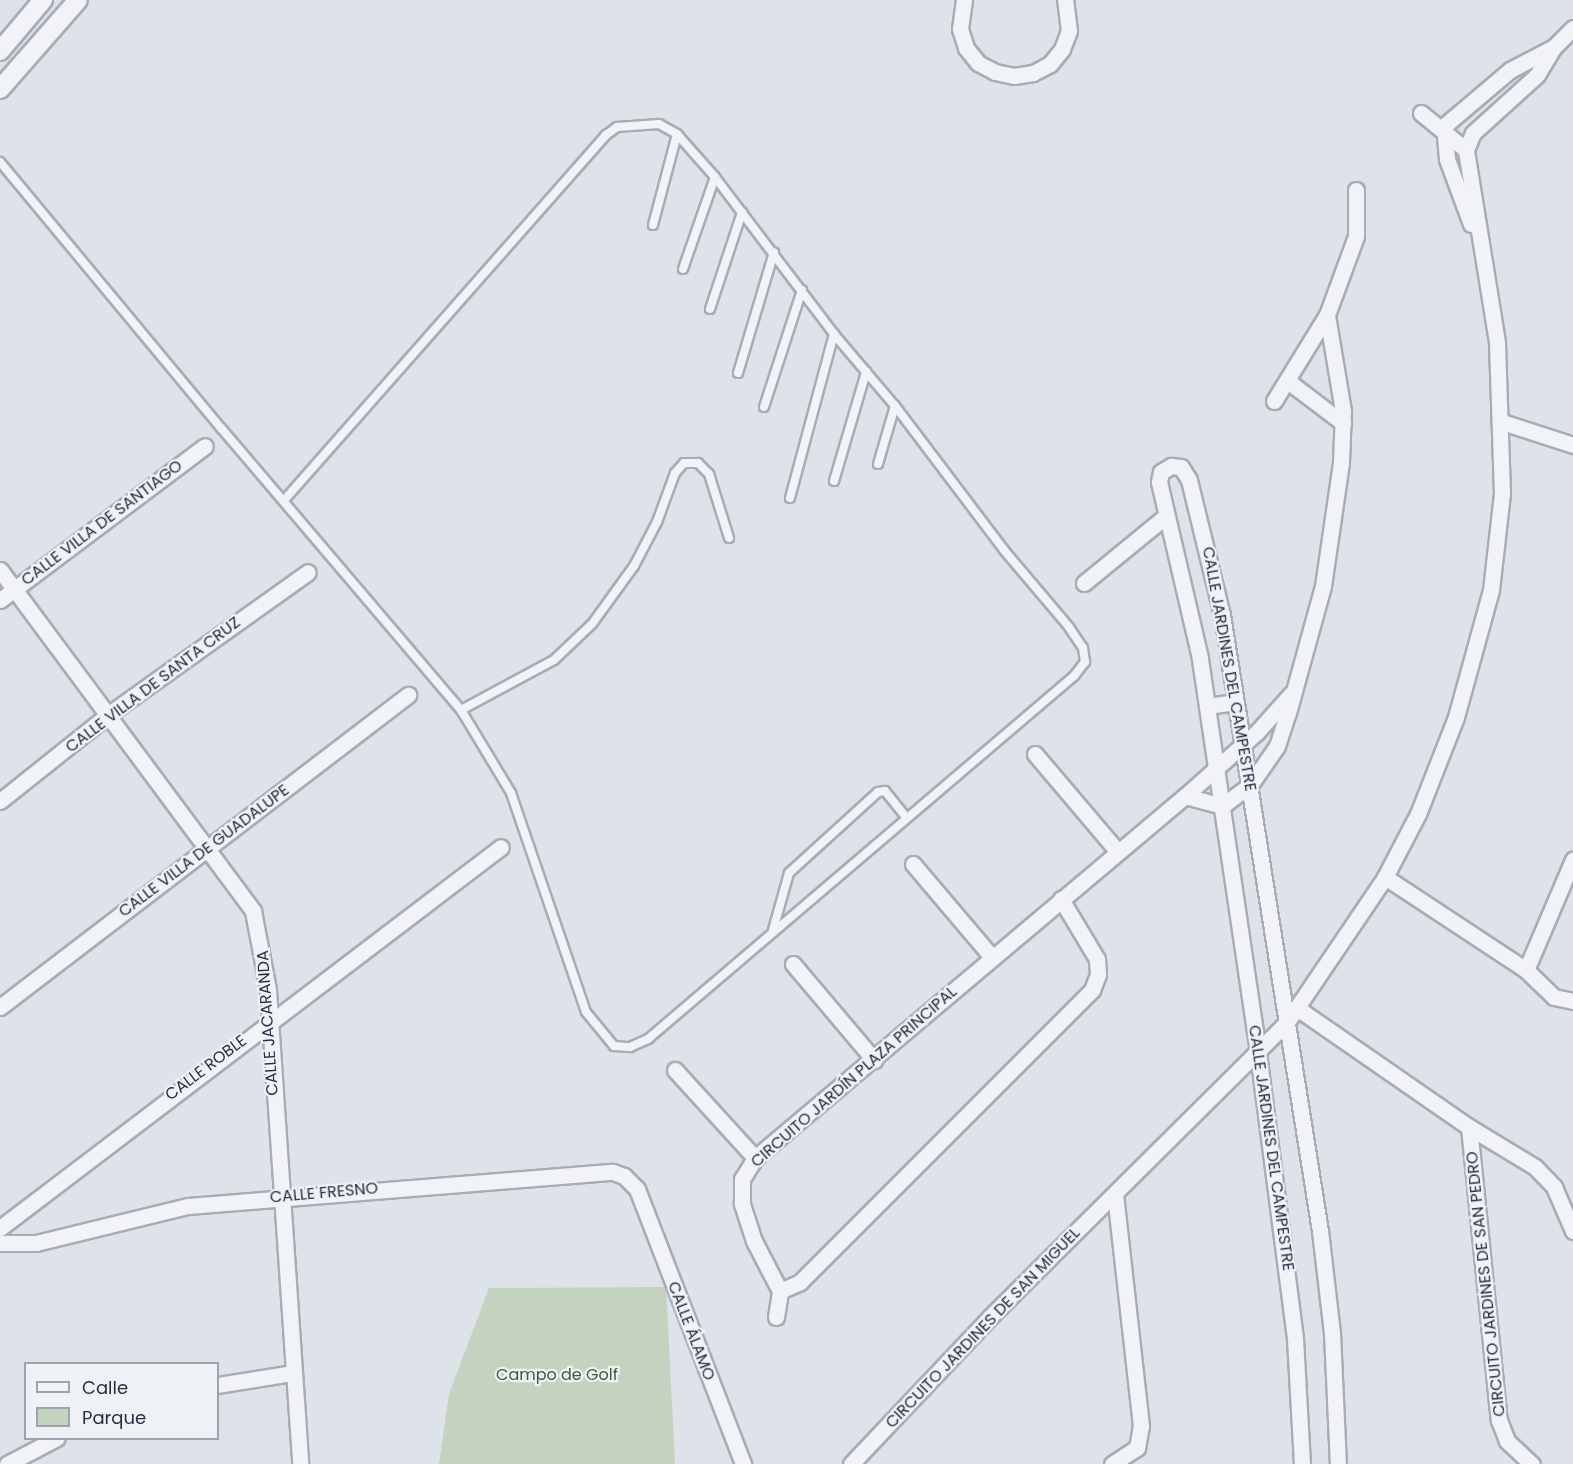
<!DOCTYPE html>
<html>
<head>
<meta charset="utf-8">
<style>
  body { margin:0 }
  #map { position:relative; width:1573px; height:1464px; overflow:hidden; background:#dee2e9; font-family:Poppins,sans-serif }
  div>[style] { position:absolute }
  .green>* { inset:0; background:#c3d3bf }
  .roads { filter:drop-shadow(2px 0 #a7acb6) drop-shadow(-2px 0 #a7acb6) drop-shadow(0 2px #a7acb6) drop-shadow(0 -2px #a7acb6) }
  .service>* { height:8px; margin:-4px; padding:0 4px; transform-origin:4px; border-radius:4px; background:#f1f3f7 }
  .minor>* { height:15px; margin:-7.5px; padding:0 7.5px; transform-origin:7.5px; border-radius:7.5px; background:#f1f3f7 }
  .tertiary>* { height:18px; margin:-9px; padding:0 9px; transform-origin:9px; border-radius:9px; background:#f1f3f7 }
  span { translate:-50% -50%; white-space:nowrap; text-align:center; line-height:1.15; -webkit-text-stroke:4.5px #eef1f6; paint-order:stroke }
  .street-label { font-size:16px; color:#262e40 }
  .park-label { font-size:16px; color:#385d33 }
  .legend { position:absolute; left:24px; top:1362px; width:195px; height:78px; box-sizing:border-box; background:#eef1f6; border:2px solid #9ea3ad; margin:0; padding:8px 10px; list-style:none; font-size:18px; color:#262e40 }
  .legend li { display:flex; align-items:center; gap:12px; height:30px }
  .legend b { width:30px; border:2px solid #9ea3ad }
</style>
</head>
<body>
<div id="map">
  <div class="green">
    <i style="clip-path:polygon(666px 1287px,675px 1464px,439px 1464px,449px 1394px,489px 1288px)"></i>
  </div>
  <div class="roads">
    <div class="service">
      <i style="left:0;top:162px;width:346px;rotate:50.3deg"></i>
      <i style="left:221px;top:428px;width:370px;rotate:49.6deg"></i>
      <i style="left:461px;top:710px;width:97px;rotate:58.9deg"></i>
      <i style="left:511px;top:793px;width:231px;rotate:71.1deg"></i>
      <i style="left:586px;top:1012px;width:44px;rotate:50.5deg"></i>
      <i style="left:614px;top:1046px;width:16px;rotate:4deg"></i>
      <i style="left:630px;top:1047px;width:20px;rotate:-24deg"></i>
      <i style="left:648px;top:1039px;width:560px;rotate:-40.43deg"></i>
      <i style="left:1074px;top:676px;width:18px;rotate:-52deg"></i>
      <i style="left:1085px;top:662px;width:14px;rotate:-98deg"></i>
      <i style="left:1083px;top:648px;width:25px;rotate:-124deg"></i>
      <i style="left:1069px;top:627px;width:101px;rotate:-130.2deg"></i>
      <i style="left:1004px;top:550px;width:181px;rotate:-127.1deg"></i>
      <i style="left:895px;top:406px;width:94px;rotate:-130.3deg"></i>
      <i style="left:834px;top:334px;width:197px;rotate:-127.2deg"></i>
      <i style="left:715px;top:177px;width:57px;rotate:-131.5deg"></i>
      <i style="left:677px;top:134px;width:21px;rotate:-151deg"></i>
      <i style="left:659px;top:124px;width:42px;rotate:175.9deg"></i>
      <i style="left:617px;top:127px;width:14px;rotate:144deg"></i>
      <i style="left:606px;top:135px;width:487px;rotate:131.4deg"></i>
      <i style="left:653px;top:225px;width:94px;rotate:-75.2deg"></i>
      <i style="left:683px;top:269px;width:97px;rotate:-70.8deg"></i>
      <i style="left:710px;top:309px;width:102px;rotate:-71.7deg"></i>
      <i style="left:738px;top:373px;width:126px;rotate:-73.4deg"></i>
      <i style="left:764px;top:407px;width:123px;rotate:-72deg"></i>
      <i style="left:878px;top:464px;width:60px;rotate:-73.7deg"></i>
      <i style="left:834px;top:481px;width:114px;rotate:-73.6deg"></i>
      <i style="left:790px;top:498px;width:170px;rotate:-75deg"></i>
      <i style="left:461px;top:710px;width:106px;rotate:-28.3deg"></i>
      <i style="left:554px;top:660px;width:52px;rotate:-43.5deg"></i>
      <i style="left:592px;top:624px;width:72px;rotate:-54.1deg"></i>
      <i style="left:634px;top:566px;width:50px;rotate:-62.4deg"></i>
      <i style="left:657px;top:522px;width:52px;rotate:-69.8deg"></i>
      <i style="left:675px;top:473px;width:13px;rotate:-48deg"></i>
      <i style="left:684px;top:463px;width:14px"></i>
      <i style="left:698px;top:463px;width:16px;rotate:45deg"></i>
      <i style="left:709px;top:474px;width:67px;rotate:72.6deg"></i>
      <i style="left:773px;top:930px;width:59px;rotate:-74.3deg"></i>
      <i style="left:789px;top:873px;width:120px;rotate:-42.3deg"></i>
      <i style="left:878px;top:792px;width:7px;rotate:-8deg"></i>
      <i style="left:885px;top:791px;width:33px;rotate:51deg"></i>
    </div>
    <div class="minor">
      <i style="left:964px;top:0;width:29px;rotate:98deg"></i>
      <i style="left:960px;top:29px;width:20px;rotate:72deg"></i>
      <i style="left:966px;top:48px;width:19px;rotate:51deg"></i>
      <i style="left:978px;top:63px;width:19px;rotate:28deg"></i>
      <i style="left:995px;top:72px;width:19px;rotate:12deg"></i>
      <i style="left:1014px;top:76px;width:19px;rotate:-9deg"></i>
      <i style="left:1033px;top:73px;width:19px;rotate:-28deg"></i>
      <i style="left:1050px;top:64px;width:19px;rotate:-51deg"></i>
      <i style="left:1062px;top:49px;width:19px;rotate:-69deg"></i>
      <i style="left:1069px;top:31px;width:31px;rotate:-97deg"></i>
      <i style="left:1421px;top:113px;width:58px;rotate:39.4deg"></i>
      <i style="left:1471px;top:224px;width:69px;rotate:-110.3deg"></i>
      <i style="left:1447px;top:159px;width:33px;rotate:-95deg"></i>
      <i style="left:1444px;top:126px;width:87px;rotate:-40.3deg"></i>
      <i style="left:1510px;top:70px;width:50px;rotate:-27.6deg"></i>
      <i style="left:1289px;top:382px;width:68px;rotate:37.2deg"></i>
      <i style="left:1274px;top:401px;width:101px;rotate:-58.4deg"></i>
      <i style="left:1327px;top:315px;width:84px;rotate:-69.8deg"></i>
      <i style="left:1356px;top:236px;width:46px;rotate:-90deg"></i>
      <i style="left:1502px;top:422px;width:75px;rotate:17.9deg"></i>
      <i style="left:0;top:570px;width:425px;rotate:53.4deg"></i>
      <i style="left:253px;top:911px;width:80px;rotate:79.2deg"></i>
      <i style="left:268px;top:990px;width:475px;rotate:86.1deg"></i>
      <i style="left:1084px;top:583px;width:106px;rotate:-39.3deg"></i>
      <i style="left:0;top:600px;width:256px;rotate:-36.9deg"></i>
      <i style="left:1207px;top:706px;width:29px;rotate:-8deg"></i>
      <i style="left:1035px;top:754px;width:128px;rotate:49.7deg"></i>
      <i style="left:1185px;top:796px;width:38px;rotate:15deg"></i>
      <i style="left:1222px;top:806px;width:35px;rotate:-37deg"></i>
      <i style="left:1250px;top:785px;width:47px;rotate:-55.3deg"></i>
      <i style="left:1277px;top:746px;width:35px;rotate:-72deg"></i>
      <i style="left:1288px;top:713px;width:132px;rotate:-74.6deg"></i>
      <i style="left:1323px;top:586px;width:125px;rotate:-81.7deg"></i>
      <i style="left:1341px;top:462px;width:51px;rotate:-87.8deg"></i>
      <i style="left:1343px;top:411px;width:97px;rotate:-99.5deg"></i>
      <i style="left:0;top:801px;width:139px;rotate:-38.6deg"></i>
      <i style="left:109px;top:714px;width:244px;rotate:-35.5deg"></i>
      <i style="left:913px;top:864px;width:122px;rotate:49.7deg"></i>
      <i style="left:1385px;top:877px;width:169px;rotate:33.4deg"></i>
      <i style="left:1526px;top:970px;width:39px;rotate:44deg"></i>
      <i style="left:1554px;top:997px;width:19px;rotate:12deg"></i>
      <i style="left:793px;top:964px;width:126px;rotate:49.8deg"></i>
      <i style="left:1526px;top:970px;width:120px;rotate:-66.9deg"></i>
      <i style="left:0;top:1007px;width:514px;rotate:-37.41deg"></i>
      <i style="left:1297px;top:1008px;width:209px;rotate:34.7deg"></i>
      <i style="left:1469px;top:1127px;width:77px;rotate:31.2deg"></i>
      <i style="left:1535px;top:1167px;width:28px;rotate:46deg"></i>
      <i style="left:1554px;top:1187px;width:48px;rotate:66.6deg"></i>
      <i style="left:675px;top:1070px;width:119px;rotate:47.7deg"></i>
      <i style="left:1469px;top:1127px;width:295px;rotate:84.2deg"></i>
      <i style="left:1499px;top:1420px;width:22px;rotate:69deg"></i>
      <i style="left:1507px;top:1441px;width:34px;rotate:43deg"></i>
      <i style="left:0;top:1228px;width:629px;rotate:-37.25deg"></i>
      <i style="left:0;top:1243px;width:36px"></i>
      <i style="left:36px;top:1243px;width:156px;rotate:-13.7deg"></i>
      <i style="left:188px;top:1206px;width:426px;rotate:-4.6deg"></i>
      <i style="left:613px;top:1172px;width:12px;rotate:20deg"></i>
      <i style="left:624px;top:1176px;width:18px;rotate:45deg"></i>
      <i style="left:637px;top:1189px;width:295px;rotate:68.9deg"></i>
      <i style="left:780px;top:1291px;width:22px;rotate:-24deg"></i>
      <i style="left:800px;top:1282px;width:413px;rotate:-45deg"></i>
      <i style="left:1092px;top:990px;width:17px;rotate:-69deg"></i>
      <i style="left:1098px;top:974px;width:15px;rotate:-94deg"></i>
      <i style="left:1097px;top:959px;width:70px;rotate:-121deg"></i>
      <i style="left:776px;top:1317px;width:26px;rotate:-81deg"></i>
      <i style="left:780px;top:1291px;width:56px;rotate:-117.5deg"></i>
      <i style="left:754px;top:1241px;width:40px;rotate:-108deg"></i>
      <i style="left:742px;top:1203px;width:24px;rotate:-90deg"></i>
      <i style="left:742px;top:1179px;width:25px;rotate:-58deg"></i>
      <i style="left:755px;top:1158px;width:562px;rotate:-40.09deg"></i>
      <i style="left:1185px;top:796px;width:96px;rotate:-41.6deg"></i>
      <i style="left:1257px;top:732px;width:51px;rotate:-48.2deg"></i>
      <i style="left:218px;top:1385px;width:75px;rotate:-9.2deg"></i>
      <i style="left:7px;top:1464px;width:56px;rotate:-27.5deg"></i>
      <i style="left:851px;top:1464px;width:202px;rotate:-46.6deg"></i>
      <i style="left:990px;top:1317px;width:419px;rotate:-44.8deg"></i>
      <i style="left:1287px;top:1022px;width:175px;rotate:-55.9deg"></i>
      <i style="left:1385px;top:877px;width:71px;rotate:-62.4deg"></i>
      <i style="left:1418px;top:814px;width:104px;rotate:-68.6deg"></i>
      <i style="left:1456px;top:717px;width:132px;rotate:-74.6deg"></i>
      <i style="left:1491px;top:590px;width:97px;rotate:-83.5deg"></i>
      <i style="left:1502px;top:494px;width:152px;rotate:-91.9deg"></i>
      <i style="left:1497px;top:342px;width:194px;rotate:-99.2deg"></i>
      <i style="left:1466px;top:150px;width:18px;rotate:-68deg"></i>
      <i style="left:1473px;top:133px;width:86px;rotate:-42.2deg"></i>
      <i style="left:1537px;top:75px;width:33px;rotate:-59deg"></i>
      <i style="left:1554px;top:47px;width:27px;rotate:-45deg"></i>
      <i style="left:1112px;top:1464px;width:30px;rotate:-33deg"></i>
      <i style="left:1137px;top:1448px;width:22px;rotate:-80deg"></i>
      <i style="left:1141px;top:1426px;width:233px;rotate:-96.4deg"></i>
      <i style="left:1302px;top:1464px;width:126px;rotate:-93.2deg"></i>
      <i style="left:1295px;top:1338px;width:288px;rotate:-97.4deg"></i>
      <i style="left:1258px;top:1052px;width:398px;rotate:-98.4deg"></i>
      <i style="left:1200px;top:658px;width:181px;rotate:-103.1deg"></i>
      <i style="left:1159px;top:482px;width:10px;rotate:-79deg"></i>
      <i style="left:1161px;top:472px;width:12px;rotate:-31deg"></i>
      <i style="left:1171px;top:466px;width:10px;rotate:6deg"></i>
      <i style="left:1181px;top:467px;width:15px;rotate:58deg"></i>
      <i style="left:1189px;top:480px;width:139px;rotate:76.3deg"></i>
      <i style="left:1222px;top:615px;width:624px;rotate:80.96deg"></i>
      <i style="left:1320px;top:1231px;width:103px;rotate:83.3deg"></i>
      <i style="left:1332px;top:1333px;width:131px;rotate:87.4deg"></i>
    </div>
    <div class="tertiary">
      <i style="left:0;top:51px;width:67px;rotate:-49.9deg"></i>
      <i style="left:0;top:89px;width:118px;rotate:-48.8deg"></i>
    </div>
  </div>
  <div class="street-label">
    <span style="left:102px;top:523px;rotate:-37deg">CALLE VILLA DE SANTIAGO</span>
    <span style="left:1229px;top:669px;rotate:80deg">CALLE JARDINES DEL CAMPESTRE</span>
    <span style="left:153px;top:685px;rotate:-37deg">CALLE VILLA DE SANTA CRUZ</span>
    <span style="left:204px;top:851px;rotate:-37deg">CALLE VILLA DE GUADALUPE</span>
    <span style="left:268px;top:1023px;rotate:-94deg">CALLE JACARANDA</span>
    <span style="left:206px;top:1068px;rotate:-37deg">CALLE ROBLE</span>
    <span style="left:854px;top:1077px;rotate:-41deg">CIRCUITO JARDÍN PLAZA PRINCIPAL</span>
    <span style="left:1271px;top:1148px;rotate:82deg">CALLE JARDINES DEL CAMPESTRE</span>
    <span style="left:324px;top:1193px;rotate:-5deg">CALLE FRESNO</span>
    <span style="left:1486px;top:1284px;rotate:-96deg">CIRCUITO JARDINES DE SAN PEDRO</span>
    <span style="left:983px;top:1328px;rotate:-46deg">CIRCUITO JARDINES DE SAN MIGUEL</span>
    <span style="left:691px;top:1331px;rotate:69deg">CALLE ÁLAMO</span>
  </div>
  <div class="park-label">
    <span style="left:557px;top:1375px">Campo de Golf</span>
  </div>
  <ul class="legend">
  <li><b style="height:8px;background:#f1f3f7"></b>Calle</li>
  <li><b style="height:16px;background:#c3d3bf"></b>Parque</li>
  </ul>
</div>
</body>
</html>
